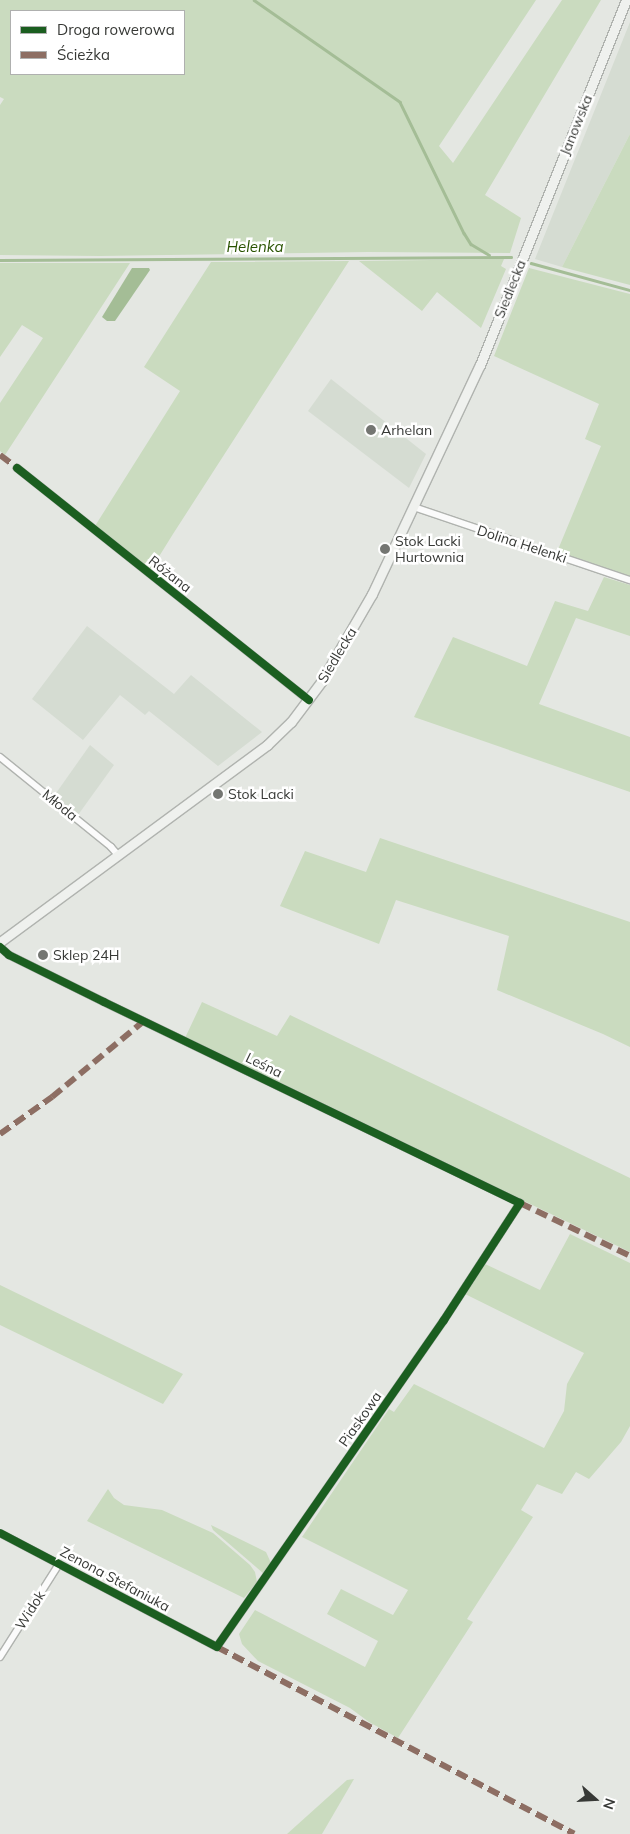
<!DOCTYPE html>
<html>
<head>
<meta charset="utf-8">
<style>
  body { margin:0 }
  #map { position:relative; width:630px; height:1834px; overflow:hidden; background:#e4e7e2; font-family:Mulish,sans-serif }
  div>[style] { position:absolute }
  .built>* { inset:0; background:#d5dcd2 }
  .green>* { inset:0; background:#cadbbf }
  .water>* { inset:0; background:#a4bd96 }
  .stream>* { height:2.5px; margin:-1.25px; padding:0 1.25px; transform-origin:1.25px; border-radius:1.25px; background:#a4bd96 }
  .roads { filter:drop-shadow(1px 0 #b0b3af) drop-shadow(-1px 0 #b0b3af) drop-shadow(0 1px #b0b3af) drop-shadow(0 -1px #b0b3af) }
  .minor>* { height:6px; margin:-3px; padding:0 3px; transform-origin:3px; border-radius:3px; background:#fbfbfb }
  .secondary>* { height:9px; margin:-4.5px; padding:0 4.5px; transform-origin:4.5px; border-radius:4.5px; background:#eff1ee }
  .quiet>* { height:6px; margin-top:-3px; transform-origin:0; background:repeating-linear-gradient(90deg,#8d6e63 0 12px,transparent 0 18px) }
  .cycleway>* { height:8px; margin:-4px; padding:0 4px; transform-origin:4px; border-radius:4px; background:#1b5e20 }
  .dots>* { width:14px; height:14px; translate:-50% -50%; box-sizing:border-box; border:2px solid #fff; border-radius:50% }
  span { translate:-50% -50%; white-space:nowrap; text-align:center; line-height:1.15; -webkit-text-stroke:5px #fff; paint-order:stroke }
  .street-label { font-size:14px; color:#373936 }
  .poi-label { font-size:14px; color:#373936 }
  .left { translate:0 -50%; text-align:left }
  .water-label { font-size:15px; color:#295300; font-style:italic }
  .legend { position:absolute; left:10px; top:10px; width:175px; height:65px; box-sizing:border-box; background:#fff; border:1px solid #afb0af; margin:0; padding:6px 9px; list-style:none; font-size:15px; color:#373936 }
  .legend li { display:flex; align-items:center; gap:10px; height:25px }
  .legend b { width:25px; border:1px solid #afb0af }
  .north { position:absolute; left:570px; top:1774px; width:50px; height:50px; -webkit-text-stroke:4px #fff; paint-order:stroke; rotate:109deg; font-size:14px; font-weight:700; line-height:20px; text-align:center; color:#373936 }
  .north::after { content:''; display:block; margin:auto; width:18px; height:22px; background:#373936; clip-path:polygon(50% 0,100% 100%,50% 72%,0 100%) }
</style>
</head>
<body>
<div id="map">
  <div class="built">
    <i style="clip-path:polygon(630px 22px,630px 134px,562px 267px,535px 259px)"></i>
    <i style="clip-path:polygon(331px 379px,426px 454px,409px 488px,308px 411px)"></i>
    <i style="clip-path:polygon(87px 626px,174px 694px,191px 675px,262px 732px,218px 766px,149px 711px,145px 715px,120px 695px,83px 740px,32px 699px)"></i>
    <i style="clip-path:polygon(90px 745px,114px 765px,78px 815px,54px 796px)"></i>
  </div>
  <div class="green">
    <i style="clip-path:polygon(evenodd,0 0,536px 0,439px 146px,453px 163px,562px 0,601px 0,485px 195px,521px 218px,510px 253px,368px 252px,100px 256px,0 255px,0 105px,4px 99px,0 97px,0 0,184px 11px,184px 74px,11px 74px,11px 11px,184px 11px)"></i>
    <i style="clip-path:polygon(630px 134px,630px 285px,562px 267px)"></i>
    <i style="clip-path:polygon(504px 259px,501px 266px,506px 269px,481px 328px,437px 292px,422px 311px,359px 261px)"></i>
    <i style="clip-path:polygon(349px 261px,173px 534px,150px 571px,95px 526px,180px 391px,144px 367px,211px 262px)"></i>
    <i style="clip-path:polygon(0 263px,130px 263px,5px 455px,0 451px,0 403px,43px 338px,22px 325px,0 357px)"></i>
    <i style="clip-path:polygon(529px 268px,630px 294px,630px 577px,557px 552px,601px 446px,585px 439px,599px 404px,494px 356px)"></i>
    <i style="clip-path:polygon(604px 577px,630px 585px,630px 636px,576px 618px,539px 704px,630px 737px,630px 792px,414px 717px,453px 637px,527px 666px,555px 601px,588px 611px)"></i>
    <i style="clip-path:polygon(380px 838px,630px 922px,630px 1047px,603px 1034px,497px 990px,509px 936px,396px 900px,379px 944px,280px 906px,305px 851px,366px 872px)"></i>
    <i style="clip-path:polygon(202px 1002px,277px 1036px,290px 1015px,630px 1178px,630px 1252px,185px 1038px)"></i>
    <i style="clip-path:polygon(570px 1234px,630px 1263px,630px 1426px,621px 1442px,589px 1479px,576px 1472px,562px 1494px,537px 1484px,521px 1510px,533px 1517px,467px 1619px,473px 1622px,398px 1738px,369px 1722px,350px 1708px,258px 1661px,242px 1644px,239px 1634px,255px 1610px,365px 1667px,378px 1641px,327px 1614px,341px 1589px,393px 1615px,408px 1590px,302px 1537px,389px 1409px,394px 1412px,414px 1384px,544px 1448px,564px 1411px,567px 1384px,584px 1353px,463px 1293px,483px 1263px,540px 1290px)"></i>
    <i style="clip-path:polygon(0 1285px,183px 1374px,163px 1404px,0 1325px)"></i>
    <i style="clip-path:polygon(108px 1489px,114px 1498px,124px 1505px,162px 1510px,213px 1533px,250px 1565px,255px 1572px,257px 1582px,244px 1598px,87px 1521px)"></i>
    <i style="clip-path:polygon(211px 1525px,266px 1552px,271px 1563px,264px 1574px,213px 1530px)"></i>
    <i style="clip-path:polygon(354px 1779px,322px 1834px,287px 1834px,347px 1780px)"></i>
  </div>
  <div class="water">
    <i style="clip-path:polygon(132px 268px,149px 268px,150px 270px,115px 321px,107px 321px,102px 317px)"></i>
  </div>
  <div class="stream">
    <i style="left:254px;top:0;width:178px;rotate:34.9deg"></i>
    <i style="left:400px;top:102px;width:146px;rotate:64deg"></i>
    <i style="left:464px;top:233px;width:13px;rotate:58deg"></i>
    <i style="left:471px;top:244px;width:21px;rotate:31deg"></i>
    <i style="left:0;top:260px;width:511px;rotate:-0.34deg"></i>
    <i style="left:531px;top:263px;width:103px;rotate:15.3deg"></i>
  </div>
  <div class="roads">
    <div class="minor">
      <i style="left:17px;top:468px;width:373px;rotate:38.5deg"></i>
      <i style="left:414px;top:507px;width:228px;rotate:18.7deg"></i>
      <i style="left:0;top:757px;width:143px;rotate:39deg"></i>
      <i style="left:111px;top:847px;width:11px;rotate:49deg"></i>
      <i style="left:0;top:947px;width:12px;rotate:42deg"></i>
      <i style="left:9px;top:955px;width:106px;rotate:26.3deg"></i>
      <i style="left:104px;top:1002px;width:462px;rotate:25.8deg"></i>
      <i style="left:520px;top:1203px;width:140px;rotate:123deg"></i>
      <i style="left:444px;top:1320px;width:398px;rotate:124.8deg"></i>
      <i style="left:217px;top:1647px;width:245px;rotate:-152.3deg"></i>
      <i style="left:0;top:1657px;width:110px;rotate:-57.6deg"></i>
    </div>
    <div class="secondary">
      <i style="left:0;top:942px;width:332px;rotate:-36.4deg"></i>
      <i style="left:267px;top:745px;width:33px;rotate:-44deg"></i>
      <i style="left:291px;top:722px;width:50px;rotate:-53.1deg"></i>
      <i style="left:321px;top:682px;width:102px;rotate:-59.9deg"></i>
      <i style="left:372px;top:594px;width:253px;rotate:-64.8deg"></i>
      <i style="left:480px;top:365px;width:393px;rotate:-68.2deg"></i>
    </div>
  </div>
  <div class="quiet">
    <i style="left:0;top:455px;width:21px;rotate:37deg"></i>
    <i style="left:0;top:1134px;width:64px;rotate:-35.4deg"></i>
    <i style="left:52px;top:1097px;width:119px;rotate:-39.6deg"></i>
    <i style="left:520px;top:1203px;width:122px;rotate:25.7deg"></i>
    <i style="left:217px;top:1647px;width:403px;rotate:27.6deg"></i>
  </div>
  <div class="cycleway">
    <i style="left:17px;top:468px;width:373px;rotate:38.5deg"></i>
    <i style="left:0;top:947px;width:12px;rotate:42deg"></i>
    <i style="left:9px;top:955px;width:106px;rotate:26.3deg"></i>
    <i style="left:104px;top:1002px;width:462px;rotate:25.8deg"></i>
    <i style="left:520px;top:1203px;width:140px;rotate:123deg"></i>
    <i style="left:444px;top:1320px;width:398px;rotate:124.8deg"></i>
    <i style="left:217px;top:1647px;width:245px;rotate:-152.3deg"></i>
  </div>
  <div class="dots">
    <i style="left:371px;top:430px;background:#747672"></i>
    <i style="left:385px;top:549px;background:#747672"></i>
    <i style="left:218px;top:794px;background:#747672"></i>
    <i style="left:43px;top:955px;background:#747672"></i>
  </div>
  <div class="street-label">
    <span style="left:576px;top:125px;rotate:-68deg">Janowska</span>
    <span style="left:510px;top:289px;rotate:-68deg">Siedlecka</span>
    <span style="left:522px;top:544px;rotate:18deg">Dolina Helenki</span>
    <span style="left:170px;top:574px;rotate:38deg">Różana</span>
    <span style="left:337px;top:655px;rotate:-59deg">Siedlecka</span>
    <span style="left:60px;top:805px;rotate:39deg">Młoda</span>
    <span style="left:264px;top:1065px;rotate:26deg">Leśna</span>
    <span style="left:360px;top:1419px;rotate:-55deg">Piaskowa</span>
    <span style="left:115px;top:1579px;rotate:28deg">Zenona Stefaniuka</span>
    <span style="left:30px;top:1610px;rotate:-58deg">Widok</span>
  </div>
  <div class="poi-label">
    <span class="left" style="left:381px;top:430px">Arhelan</span>
    <span class="left" style="left:395px;top:549px">Stok Lacki<br>Hurtownia</span>
    <span class="left" style="left:228px;top:794px">Stok Lacki</span>
    <span class="left" style="left:53px;top:955px">Sklep 24H</span>
  </div>
  <div class="water-label">
    <span style="left:255px;top:247px">Helenka</span>
  </div>
  <ul class="legend">
  <li><b style="height:6px;background:#1b5e20"></b>Droga rowerowa</li>
  <li><b style="height:6px;background:#8d6e63"></b>Ścieżka</li>
  </ul>
  <div class="north">N</div>
</div>
</body>
</html>
